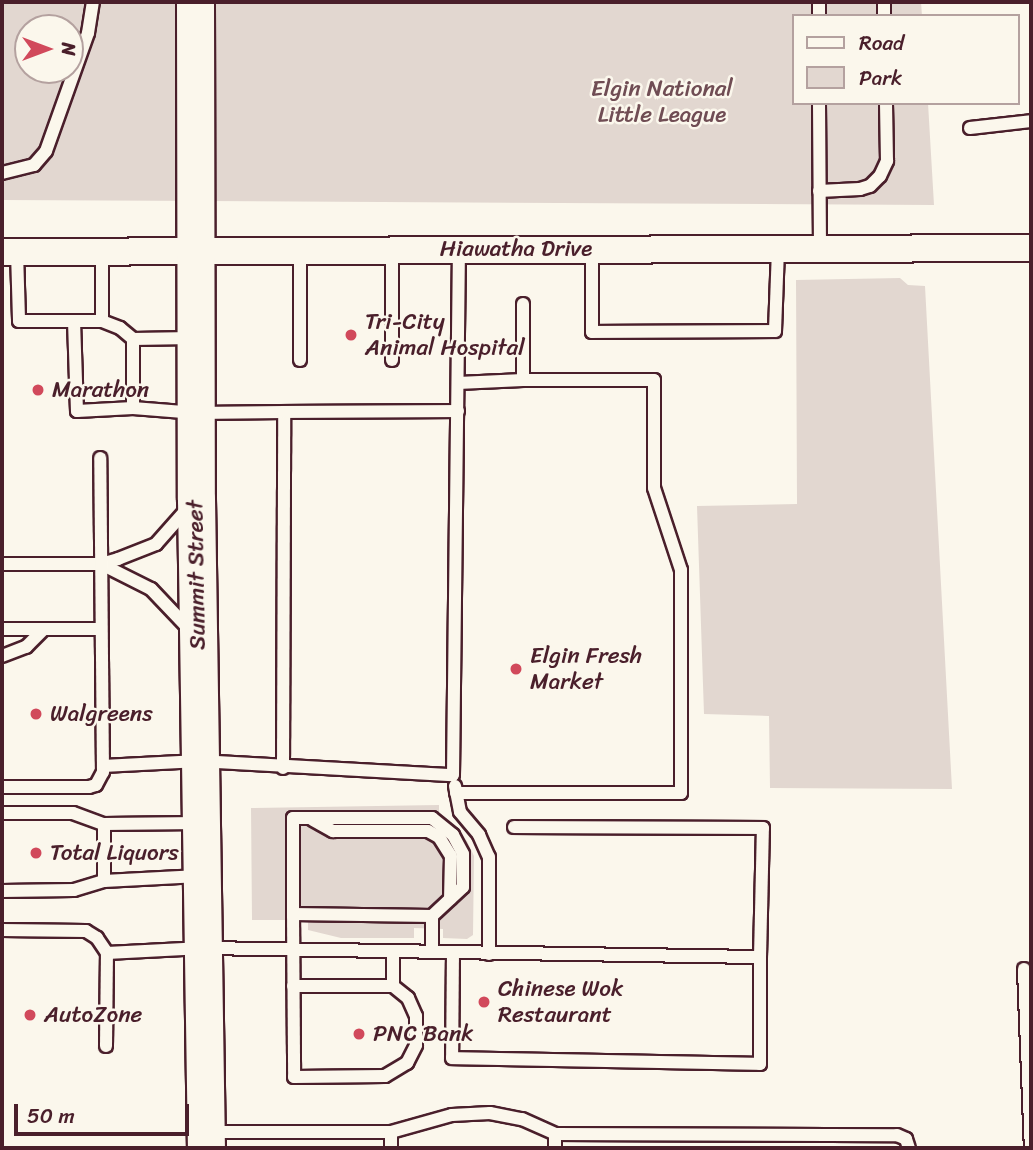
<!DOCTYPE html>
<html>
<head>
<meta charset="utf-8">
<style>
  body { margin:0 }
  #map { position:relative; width:1033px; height:1150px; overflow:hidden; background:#fbf7ec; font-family:Sriracha,sans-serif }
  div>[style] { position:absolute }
  .green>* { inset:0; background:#e2d7d0 }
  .roads { filter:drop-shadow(2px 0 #4a1f2b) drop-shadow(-2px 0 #4a1f2b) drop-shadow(0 2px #4a1f2b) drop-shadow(0 -2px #4a1f2b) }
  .service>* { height:12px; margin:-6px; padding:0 6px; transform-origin:6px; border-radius:6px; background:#fbf7ec }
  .minor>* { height:26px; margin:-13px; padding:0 13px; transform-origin:13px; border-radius:13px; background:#fbf7ec }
  .secondary>* { height:37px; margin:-18.5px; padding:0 18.5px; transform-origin:18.5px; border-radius:18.5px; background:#fbf7ec }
  .dots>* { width:19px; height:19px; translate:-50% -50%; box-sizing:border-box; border:4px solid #fbf7ec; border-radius:50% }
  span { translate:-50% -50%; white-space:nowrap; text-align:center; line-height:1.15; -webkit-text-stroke:5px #fbf7ec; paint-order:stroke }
  .park-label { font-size:23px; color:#704d54 }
  .street-label { font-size:23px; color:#4a1f2b }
  .poi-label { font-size:23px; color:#4a1f2b }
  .left { translate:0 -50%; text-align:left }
  .frame { position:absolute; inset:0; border:4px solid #4a1f2b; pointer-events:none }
  .legend { position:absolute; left:792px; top:14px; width:228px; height:91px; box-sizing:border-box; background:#fbf7ec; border:2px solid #b4a19f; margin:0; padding:9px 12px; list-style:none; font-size:21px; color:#4a1f2b }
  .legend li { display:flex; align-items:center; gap:14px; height:35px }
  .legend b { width:35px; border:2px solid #b4a19f }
  .north { position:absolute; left:14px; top:14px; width:70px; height:70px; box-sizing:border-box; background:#fbf7ec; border:2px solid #b4a19f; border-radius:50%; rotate:90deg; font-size:19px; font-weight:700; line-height:28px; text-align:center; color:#4a1f2b }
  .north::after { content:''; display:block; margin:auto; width:24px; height:32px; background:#d1495b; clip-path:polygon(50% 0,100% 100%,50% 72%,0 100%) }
  .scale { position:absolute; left:14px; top:1104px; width:175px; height:32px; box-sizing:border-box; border:4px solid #4a1f2b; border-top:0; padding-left:9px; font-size:21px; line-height:24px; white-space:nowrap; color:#4a1f2b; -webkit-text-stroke:5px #fbf7ec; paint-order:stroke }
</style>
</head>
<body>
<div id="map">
  <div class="green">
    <i style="clip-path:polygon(evenodd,2px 2px,921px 2px,922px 16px,793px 16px,793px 103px,928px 103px,934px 205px,2px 200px,2px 2px,28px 28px,70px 28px,70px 70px,28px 70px,28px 28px)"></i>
    <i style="clip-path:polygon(900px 278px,908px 285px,925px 286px,952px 789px,770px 788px,769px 716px,704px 714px,697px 506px,797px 504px,796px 280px)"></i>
    <i style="clip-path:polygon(439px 805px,439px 813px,467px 841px,474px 856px,473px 935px,467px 939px,443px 938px,443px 929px,414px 928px,414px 938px,341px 938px,308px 930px,308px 920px,252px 920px,251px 808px)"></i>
  </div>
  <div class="roads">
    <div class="service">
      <i style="left:819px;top:2px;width:14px;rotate:90deg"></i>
      <i style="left:884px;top:2px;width:14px;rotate:90deg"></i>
      <i style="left:819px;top:103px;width:146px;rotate:89.6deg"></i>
      <i style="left:970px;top:128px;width:61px;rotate:-6.5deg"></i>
      <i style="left:2px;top:173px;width:33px;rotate:-14deg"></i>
      <i style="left:34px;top:165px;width:18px;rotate:-49deg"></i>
      <i style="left:46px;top:151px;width:125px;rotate:-70.4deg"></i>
      <i style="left:88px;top:33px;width:31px;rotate:-81deg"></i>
      <i style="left:819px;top:191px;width:41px;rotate:-2.8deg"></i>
      <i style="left:860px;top:189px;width:10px;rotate:-17deg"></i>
      <i style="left:870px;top:186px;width:14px;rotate:-45deg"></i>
      <i style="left:880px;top:176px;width:17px;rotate:-65deg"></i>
      <i style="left:887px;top:161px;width:58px;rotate:-91deg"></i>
      <i style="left:592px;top:249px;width:83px;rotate:90deg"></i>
      <i style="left:592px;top:332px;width:183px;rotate:-0.3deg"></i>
      <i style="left:775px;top:331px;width:82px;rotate:-87.9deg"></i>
      <i style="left:392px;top:250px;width:110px;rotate:90deg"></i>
      <i style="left:102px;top:251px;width:70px;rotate:90deg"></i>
      <i style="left:17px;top:252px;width:69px;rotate:88.3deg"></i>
      <i style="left:19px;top:321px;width:83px"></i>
      <i style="left:102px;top:321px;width:19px;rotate:21deg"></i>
      <i style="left:120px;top:328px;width:17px;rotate:40deg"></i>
      <i style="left:133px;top:339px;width:59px;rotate:-1deg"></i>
      <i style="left:74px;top:321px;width:90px;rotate:88.1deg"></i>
      <i style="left:77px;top:411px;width:56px;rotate:-3.1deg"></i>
      <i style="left:133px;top:408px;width:63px;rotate:4.5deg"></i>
      <i style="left:196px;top:413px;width:88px;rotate:-0.7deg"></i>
      <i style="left:133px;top:339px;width:69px;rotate:90deg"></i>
      <i style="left:300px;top:360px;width:109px;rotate:-90deg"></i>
      <i style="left:458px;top:383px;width:65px;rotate:-2.6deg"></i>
      <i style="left:523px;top:380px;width:76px;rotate:-90deg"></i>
      <i style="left:2px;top:564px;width:99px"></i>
      <i style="left:101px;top:564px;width:18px;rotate:-16deg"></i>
      <i style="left:118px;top:559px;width:41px;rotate:-21.5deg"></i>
      <i style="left:156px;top:544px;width:48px;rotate:-48.4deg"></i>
      <i style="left:101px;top:564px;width:56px;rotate:26.6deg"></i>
      <i style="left:151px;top:589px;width:55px;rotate:46.5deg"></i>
      <i style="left:2px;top:629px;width:99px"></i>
      <i style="left:2px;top:656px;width:26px;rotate:-21deg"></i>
      <i style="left:26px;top:647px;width:25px;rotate:-45deg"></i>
      <i style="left:103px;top:766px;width:96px;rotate:-3deg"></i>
      <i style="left:199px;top:761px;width:254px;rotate:3.2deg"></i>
      <i style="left:453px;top:775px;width:526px;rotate:-89.35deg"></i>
      <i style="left:283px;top:768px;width:356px;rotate:-89.8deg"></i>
      <i style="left:284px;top:412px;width:174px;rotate:-0.3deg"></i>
      <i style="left:455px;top:786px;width:26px;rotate:79deg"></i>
      <i style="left:460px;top:812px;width:30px;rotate:50deg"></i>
      <i style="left:479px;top:835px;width:24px;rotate:66deg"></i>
      <i style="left:489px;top:857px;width:97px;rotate:90deg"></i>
      <i style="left:2px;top:787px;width:87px"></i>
      <i style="left:89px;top:787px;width:7px;rotate:-16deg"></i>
      <i style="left:96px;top:785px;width:15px;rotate:-62deg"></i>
      <i style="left:103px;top:772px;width:314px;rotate:-90.5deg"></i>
      <i style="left:456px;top:793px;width:225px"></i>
      <i style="left:681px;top:793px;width:223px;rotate:-90deg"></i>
      <i style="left:681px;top:570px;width:86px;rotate:-108.2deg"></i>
      <i style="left:654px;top:488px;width:108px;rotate:-90deg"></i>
      <i style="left:654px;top:380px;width:131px;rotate:180deg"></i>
      <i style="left:2px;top:813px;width:71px"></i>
      <i style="left:73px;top:813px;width:33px;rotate:20deg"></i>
      <i style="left:104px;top:824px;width:95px;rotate:-0.6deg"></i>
      <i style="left:313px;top:820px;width:23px;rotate:29deg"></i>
      <i style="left:333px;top:831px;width:95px"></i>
      <i style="left:428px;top:831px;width:13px;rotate:29deg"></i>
      <i style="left:439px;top:837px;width:22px;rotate:58deg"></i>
      <i style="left:451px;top:856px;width:43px;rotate:91.3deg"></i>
      <i style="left:104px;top:824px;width:57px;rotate:90deg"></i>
      <i style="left:2px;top:891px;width:72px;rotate:-0.8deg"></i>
      <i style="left:74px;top:890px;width:31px;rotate:-17deg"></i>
      <i style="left:104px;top:881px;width:95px;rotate:-3deg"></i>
      <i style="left:293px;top:914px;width:96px;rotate:-90deg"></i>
      <i style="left:293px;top:818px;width:139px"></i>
      <i style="left:432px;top:818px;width:27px;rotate:39deg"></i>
      <i style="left:453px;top:835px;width:21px;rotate:62deg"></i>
      <i style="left:463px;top:854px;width:33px;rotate:90deg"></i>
      <i style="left:463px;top:887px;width:42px;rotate:136.9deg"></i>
      <i style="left:432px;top:916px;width:139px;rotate:-179.2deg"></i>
      <i style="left:293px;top:914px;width:163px;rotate:89.6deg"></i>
      <i style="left:294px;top:1077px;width:91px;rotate:-0.6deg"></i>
      <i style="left:385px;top:1076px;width:26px;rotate:-31deg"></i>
      <i style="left:407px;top:1063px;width:20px;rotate:-63deg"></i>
      <i style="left:416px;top:1045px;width:29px;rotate:-90deg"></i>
      <i style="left:416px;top:1016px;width:20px;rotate:-114deg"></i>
      <i style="left:408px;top:998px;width:19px;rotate:-141deg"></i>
      <i style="left:393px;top:986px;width:34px;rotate:-90deg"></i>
      <i style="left:432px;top:916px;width:36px;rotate:90deg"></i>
      <i style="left:2px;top:930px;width:84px;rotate:0.7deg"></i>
      <i style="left:86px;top:931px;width:13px;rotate:32deg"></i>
      <i style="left:97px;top:938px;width:18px;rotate:56deg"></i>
      <i style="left:107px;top:953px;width:96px;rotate:-3deg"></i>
      <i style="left:203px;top:948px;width:557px;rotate:0.93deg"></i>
      <i style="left:760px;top:957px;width:129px;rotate:-88.7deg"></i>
      <i style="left:763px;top:828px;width:249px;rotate:-179.8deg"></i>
      <i style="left:453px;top:952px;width:106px;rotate:90.5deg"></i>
      <i style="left:452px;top:1058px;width:308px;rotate:1.1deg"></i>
      <i style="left:760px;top:1064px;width:107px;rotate:-90deg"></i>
      <i style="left:1024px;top:969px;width:179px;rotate:87.8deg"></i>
      <i style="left:293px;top:986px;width:100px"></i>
      <i style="left:106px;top:1046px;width:93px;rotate:-89.4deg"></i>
      <i style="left:208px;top:1132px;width:183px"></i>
      <i style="left:391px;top:1132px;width:16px;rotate:90deg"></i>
      <i style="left:391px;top:1132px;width:63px;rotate:-15.6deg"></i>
      <i style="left:452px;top:1115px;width:38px;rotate:-3deg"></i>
      <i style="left:490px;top:1113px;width:33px;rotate:11deg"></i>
      <i style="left:522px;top:1119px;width:36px;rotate:24deg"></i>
      <i style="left:555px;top:1134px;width:342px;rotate:0.2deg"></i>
      <i style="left:897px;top:1135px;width:10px;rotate:24deg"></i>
      <i style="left:906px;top:1139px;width:9px;rotate:72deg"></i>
      <i style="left:555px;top:1148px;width:14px;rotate:-90deg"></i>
    </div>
    <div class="minor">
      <i style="left:2px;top:252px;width:1029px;rotate:-0.22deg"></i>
    </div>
    <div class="secondary">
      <i style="left:195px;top:2px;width:497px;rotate:89.9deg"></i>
      <i style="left:196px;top:499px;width:649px;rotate:89.12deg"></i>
    </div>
  </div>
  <div class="dots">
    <i style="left:351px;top:335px;background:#d1495b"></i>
    <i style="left:38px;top:390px;background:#d1495b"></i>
    <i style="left:516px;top:669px;background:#d1495b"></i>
    <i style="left:36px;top:714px;background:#d1495b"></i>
    <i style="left:36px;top:853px;background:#d1495b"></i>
    <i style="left:484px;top:1002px;background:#d1495b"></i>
    <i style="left:30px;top:1015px;background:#d1495b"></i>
    <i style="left:359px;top:1034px;background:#d1495b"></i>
  </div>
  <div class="park-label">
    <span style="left:662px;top:102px">Elgin National<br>Little League</span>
  </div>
  <div class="street-label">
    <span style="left:516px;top:249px">Hiawatha Drive</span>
    <span style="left:197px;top:575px;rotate:-91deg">Summit Street</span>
  </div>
  <div class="poi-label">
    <span class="left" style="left:365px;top:335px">Tri-City<br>Animal Hospital</span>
    <span class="left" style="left:52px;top:390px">Marathon</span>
    <span class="left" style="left:530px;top:669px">Elgin Fresh<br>Market</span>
    <span class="left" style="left:50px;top:714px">Walgreens</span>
    <span class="left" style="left:50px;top:853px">Total Liquors</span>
    <span class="left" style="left:498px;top:1002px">Chinese Wok<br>Restaurant</span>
    <span class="left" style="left:44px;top:1015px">AutoZone</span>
    <span class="left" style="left:373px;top:1034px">PNC Bank</span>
  </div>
  <div class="frame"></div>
  <ul class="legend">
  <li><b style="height:9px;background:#fbf7ec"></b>Road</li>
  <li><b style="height:19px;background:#e2d7d0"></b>Park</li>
  </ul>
  <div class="north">N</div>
  <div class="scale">50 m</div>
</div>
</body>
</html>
